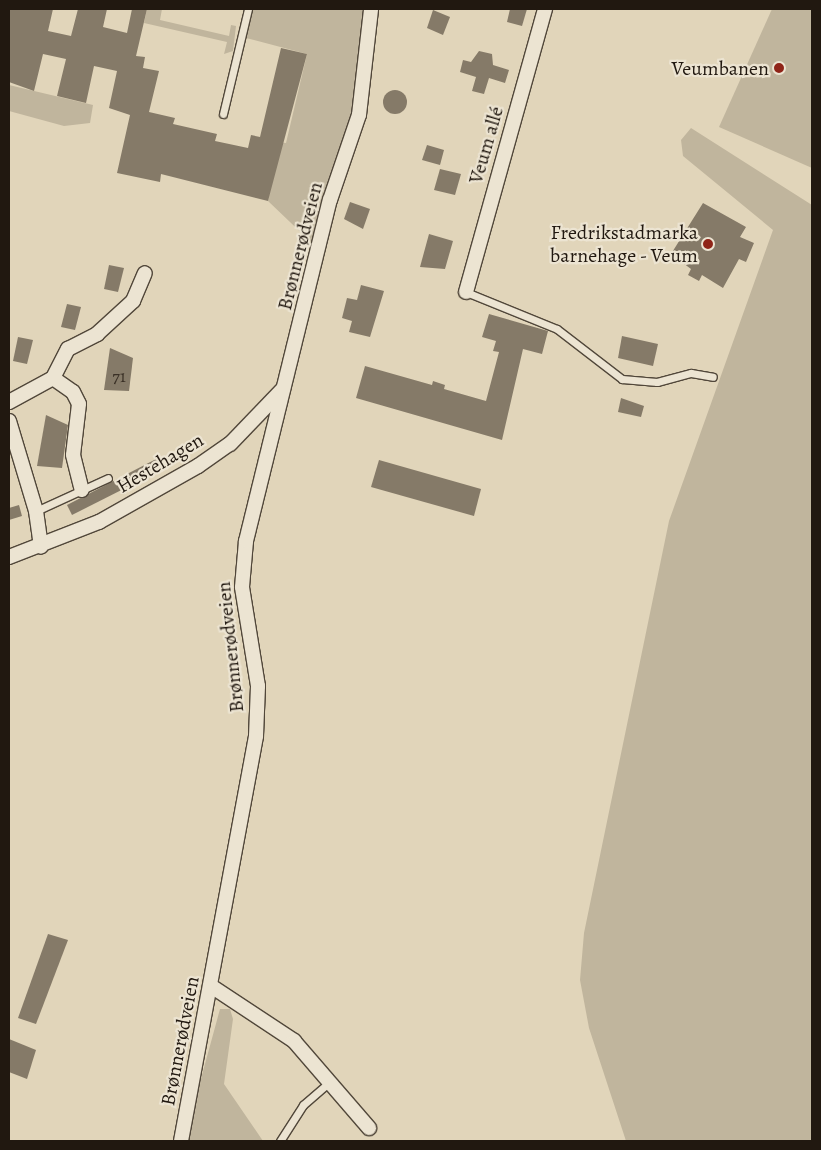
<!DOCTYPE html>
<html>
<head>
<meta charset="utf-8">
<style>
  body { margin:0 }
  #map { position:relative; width:821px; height:1150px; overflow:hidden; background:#e1d5ba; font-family:Alegreya,serif }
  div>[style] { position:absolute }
  .green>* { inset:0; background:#c0b59d }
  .building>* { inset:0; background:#857a68 }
  .round { border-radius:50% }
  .roads { filter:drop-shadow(1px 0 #51473a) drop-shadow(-1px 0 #51473a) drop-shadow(0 1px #51473a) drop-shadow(0 -1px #51473a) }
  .service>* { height:7px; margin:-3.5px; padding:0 3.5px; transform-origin:3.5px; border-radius:3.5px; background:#ece4d2 }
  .minor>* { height:14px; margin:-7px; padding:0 7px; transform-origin:7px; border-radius:7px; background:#ece4d2 }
  .dots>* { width:14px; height:14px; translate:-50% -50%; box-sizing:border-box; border:2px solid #ece4d2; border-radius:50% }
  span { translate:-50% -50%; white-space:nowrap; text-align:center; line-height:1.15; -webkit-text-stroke:4.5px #ece4d2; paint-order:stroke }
  .number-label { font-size:18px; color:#3a3026 }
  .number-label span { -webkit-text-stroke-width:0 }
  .poi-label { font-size:20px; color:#211810 }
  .right { translate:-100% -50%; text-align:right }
  .street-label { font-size:20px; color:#211810 }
  .frame { position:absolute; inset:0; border:10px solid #211810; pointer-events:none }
</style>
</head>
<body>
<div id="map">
  <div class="green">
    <i style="clip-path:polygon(147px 9px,162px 9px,160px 20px,229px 36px,231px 25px,236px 26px,233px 51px,224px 54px,227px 42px,144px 23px)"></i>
    <i style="clip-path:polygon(253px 9px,364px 9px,359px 96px,330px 175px,313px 244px,268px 201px,277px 142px,286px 143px,307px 54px,246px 38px)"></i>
    <i style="clip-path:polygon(772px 9px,812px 9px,812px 168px,719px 127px)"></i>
    <i style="clip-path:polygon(9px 85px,93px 105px,90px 123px,64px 126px,9px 111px)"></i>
    <i style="clip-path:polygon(691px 128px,812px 205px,812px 1141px,626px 1141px,589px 1028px,580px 980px,584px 933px,669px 521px,773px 230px,683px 156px,681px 140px)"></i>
    <i style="clip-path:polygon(220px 1009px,230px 1009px,233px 1019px,224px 1084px,263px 1141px,184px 1141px)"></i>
  </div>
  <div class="building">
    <i style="clip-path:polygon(9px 9px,53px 9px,48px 31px,71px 36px,78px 9px,107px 9px,103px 27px,127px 33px,132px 9px,147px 9px,136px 56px,145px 57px,143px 68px,159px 71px,149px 112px,175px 118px,173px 124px,217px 134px,215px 141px,248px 148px,251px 135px,260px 137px,281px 48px,307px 54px,268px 201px,161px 174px,160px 182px,117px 173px,130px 115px,109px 108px,117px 71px,94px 66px,86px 103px,57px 96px,66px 59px,43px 54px,34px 91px,9px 82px)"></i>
    <i style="clip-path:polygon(510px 9px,527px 9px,522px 26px,507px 22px)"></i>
    <i style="clip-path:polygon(433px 10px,450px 17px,443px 35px,427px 28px)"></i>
    <i style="clip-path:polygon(479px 51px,492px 54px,493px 65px,509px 70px,505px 83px,489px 78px,484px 94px,472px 91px,476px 77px,460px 72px,463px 60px,471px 62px)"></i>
    <i class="round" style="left:383px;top:90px;width:24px;height:24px"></i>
    <i style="clip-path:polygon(427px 145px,444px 150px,440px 165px,422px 160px)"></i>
    <i style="clip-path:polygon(440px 169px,461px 174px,455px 195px,434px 190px)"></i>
    <i style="clip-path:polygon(350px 202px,370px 209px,363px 229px,344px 219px)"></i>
    <i style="clip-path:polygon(703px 203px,746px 227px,740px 237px,754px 243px,746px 262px,739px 259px,723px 288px,702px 275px,699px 281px,688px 275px,691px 269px,671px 254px)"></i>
    <i style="clip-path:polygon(429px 234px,453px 241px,445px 269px,420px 267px)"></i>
    <i style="clip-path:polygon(109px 265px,124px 268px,118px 292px,104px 289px)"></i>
    <i style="clip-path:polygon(361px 285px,384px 291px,370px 337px,349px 332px,352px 321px,342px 318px,347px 298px,357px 300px)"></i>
    <i style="clip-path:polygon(67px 304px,81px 307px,75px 330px,61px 327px)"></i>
    <i style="clip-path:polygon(489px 314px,548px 331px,542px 354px,523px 349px,502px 440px,356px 398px,365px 366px,432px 385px,433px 381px,445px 385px,444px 389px,486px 401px,499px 352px,493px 351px,496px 341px,482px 337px)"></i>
    <i style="clip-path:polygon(622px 336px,658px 344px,653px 366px,618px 358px)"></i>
    <i style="clip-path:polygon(18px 337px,33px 340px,27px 364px,13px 361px)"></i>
    <i style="clip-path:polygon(110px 348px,133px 358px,129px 391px,104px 390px)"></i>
    <i style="clip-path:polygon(621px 398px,644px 406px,641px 417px,618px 412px)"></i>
    <i style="clip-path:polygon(46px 415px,68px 425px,62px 468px,37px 466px)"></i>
    <i style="clip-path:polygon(160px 457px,165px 468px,72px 515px,67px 505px)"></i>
    <i style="clip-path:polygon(379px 460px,481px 489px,474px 516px,371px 487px)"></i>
    <i style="clip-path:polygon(19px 505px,22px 516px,9px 520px,9px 508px)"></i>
    <i style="clip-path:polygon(48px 934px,68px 940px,36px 1024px,18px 1018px)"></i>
    <i style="clip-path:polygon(9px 1039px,36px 1050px,27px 1079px,9px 1072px)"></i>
  </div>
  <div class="roads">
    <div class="service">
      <i style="left:223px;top:114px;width:108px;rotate:-76.6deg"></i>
      <i style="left:466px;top:292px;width:98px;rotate:22.1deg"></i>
      <i style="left:557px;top:329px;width:82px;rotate:37.6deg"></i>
      <i style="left:622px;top:379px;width:35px;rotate:5deg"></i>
      <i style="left:657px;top:382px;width:35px;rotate:-15deg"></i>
      <i style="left:691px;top:373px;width:22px;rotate:10deg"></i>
      <i style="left:36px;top:511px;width:79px;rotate:-24.6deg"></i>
      <i style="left:280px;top:1141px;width:43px;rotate:-57.4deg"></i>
      <i style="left:303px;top:1105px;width:35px;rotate:-41deg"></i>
    </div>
    <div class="minor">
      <i style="left:466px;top:292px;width:294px;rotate:-74.4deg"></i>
      <i style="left:53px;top:378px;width:24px;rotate:35deg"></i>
      <i style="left:73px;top:392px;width:13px;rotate:63deg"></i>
      <i style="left:79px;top:404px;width:51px;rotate:96.7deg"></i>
      <i style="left:73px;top:455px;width:36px;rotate:76deg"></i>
      <i style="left:9px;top:402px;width:50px;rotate:-28.6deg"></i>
      <i style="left:53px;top:378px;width:33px;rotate:-63deg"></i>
      <i style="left:68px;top:349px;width:33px;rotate:-27deg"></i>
      <i style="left:97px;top:334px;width:49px;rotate:-42.5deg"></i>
      <i style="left:133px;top:301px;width:30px;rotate:-67deg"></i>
      <i style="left:9px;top:421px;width:94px;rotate:73.3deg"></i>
      <i style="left:36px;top:511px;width:36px;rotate:82deg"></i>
      <i style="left:9px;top:557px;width:97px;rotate:-21.3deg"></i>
      <i style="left:99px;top:522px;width:114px;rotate:-29.5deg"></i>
      <i style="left:198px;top:466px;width:39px;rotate:-35deg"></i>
      <i style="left:230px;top:444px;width:75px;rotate:-46.1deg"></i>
      <i style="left:211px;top:986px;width:100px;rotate:33.5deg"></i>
      <i style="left:294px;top:1041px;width:115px;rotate:49.2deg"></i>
      <i style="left:181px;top:1141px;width:412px;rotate:-79.5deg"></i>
      <i style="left:256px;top:736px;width:50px;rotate:-87.7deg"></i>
      <i style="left:258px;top:686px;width:100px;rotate:-99.2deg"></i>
      <i style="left:242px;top:587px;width:46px;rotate:-85deg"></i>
      <i style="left:246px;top:541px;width:351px;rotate:-76.2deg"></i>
      <i style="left:330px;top:200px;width:90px;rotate:-71.2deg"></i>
      <i style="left:359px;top:115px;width:107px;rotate:-83.5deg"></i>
    </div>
  </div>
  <div class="dots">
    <i style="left:779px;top:68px;background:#8f2418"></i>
    <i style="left:708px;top:244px;background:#8f2418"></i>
  </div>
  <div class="number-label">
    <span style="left:119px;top:376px">71</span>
  </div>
  <div class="poi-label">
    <span class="right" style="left:769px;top:68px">Veumbanen</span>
    <span class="right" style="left:698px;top:244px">Fredrikstadmarka<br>barnehage - Veum</span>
  </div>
  <div class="street-label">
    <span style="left:486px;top:145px;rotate:-74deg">Veum allé</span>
    <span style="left:300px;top:246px;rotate:-76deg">Brønnerødveien</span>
    <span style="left:160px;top:463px;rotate:-31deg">Hestehagen</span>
    <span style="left:230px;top:647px;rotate:-96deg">Brønnerødveien</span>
    <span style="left:180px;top:1041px;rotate:-79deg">Brønnerødveien</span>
  </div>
  <div class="frame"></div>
</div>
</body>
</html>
